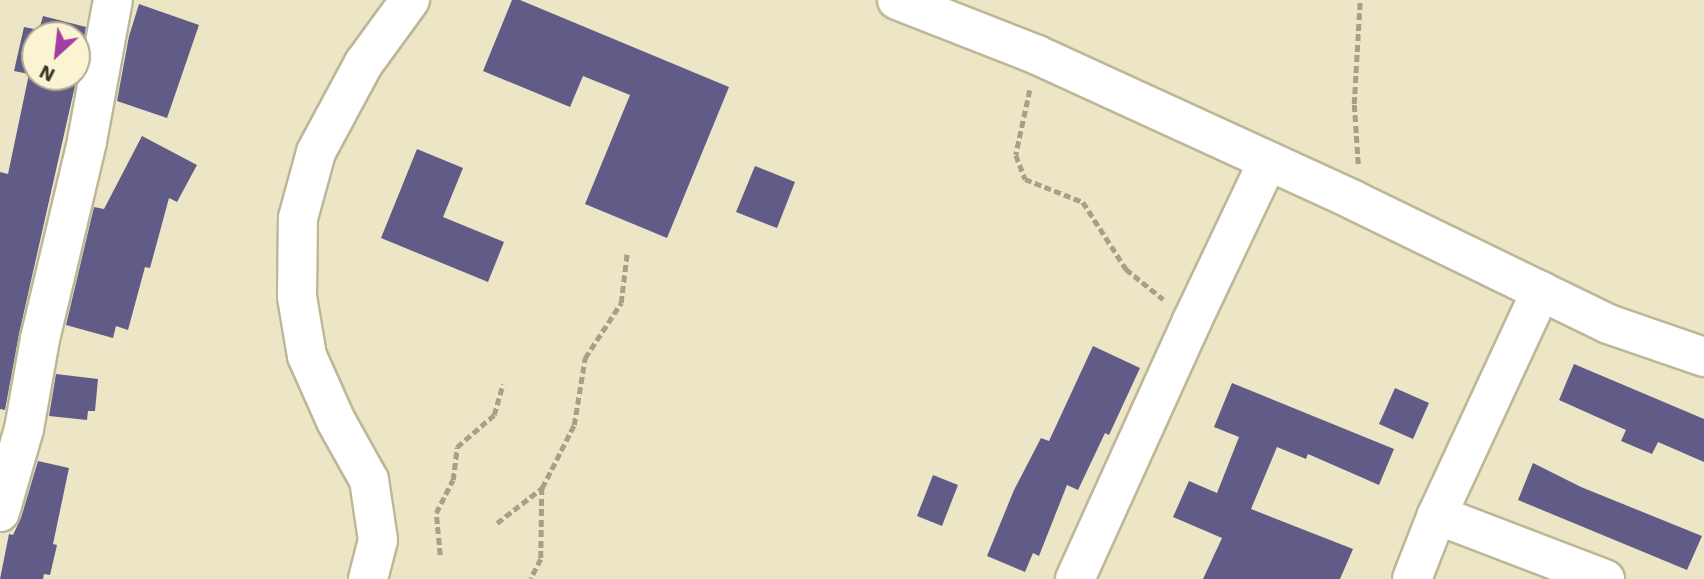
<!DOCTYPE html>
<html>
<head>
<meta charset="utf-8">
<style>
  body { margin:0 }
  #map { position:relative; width:1704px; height:579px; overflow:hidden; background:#ede6c6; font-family:"Work Sans",sans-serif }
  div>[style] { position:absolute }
  .building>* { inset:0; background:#605c87 }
  .path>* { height:4.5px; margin-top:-2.25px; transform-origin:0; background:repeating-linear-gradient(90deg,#a5a087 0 7px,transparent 0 10.5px) }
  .roads { filter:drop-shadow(2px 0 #bdb798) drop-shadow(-2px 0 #bdb798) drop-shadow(0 2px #bdb798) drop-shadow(0 -2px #bdb798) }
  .minor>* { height:38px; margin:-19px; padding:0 19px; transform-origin:19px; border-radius:19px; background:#fff }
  span { translate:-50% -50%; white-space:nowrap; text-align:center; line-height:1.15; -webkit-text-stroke:7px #faf4d3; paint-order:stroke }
  .north { position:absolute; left:21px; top:21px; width:70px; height:70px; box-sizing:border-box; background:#faf4d3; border:2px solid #ada88f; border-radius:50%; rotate:207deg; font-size:19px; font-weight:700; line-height:28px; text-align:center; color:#39372a }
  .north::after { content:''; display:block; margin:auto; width:24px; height:32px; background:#a23da3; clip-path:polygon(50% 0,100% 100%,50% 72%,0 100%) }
</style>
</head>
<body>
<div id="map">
  <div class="building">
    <i style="clip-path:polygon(512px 0,520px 0,729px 87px,667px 238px,585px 204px,630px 95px,583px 76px,570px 107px,483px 71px)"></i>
    <i style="clip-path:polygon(139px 4px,199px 25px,167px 118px,117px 101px,129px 36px)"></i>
    <i style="clip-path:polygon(43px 16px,86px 27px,77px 75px,77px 35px,35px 35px,35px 77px,77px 77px,19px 334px,5px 410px,0 409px,0 172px,8px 174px,29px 74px,14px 71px,24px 27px,39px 30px)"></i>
    <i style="clip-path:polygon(142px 136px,197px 165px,177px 202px,169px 198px,150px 268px,145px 267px,128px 330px,116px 326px,113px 338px,66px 325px,94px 207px,104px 209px)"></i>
    <i style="clip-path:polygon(417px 149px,463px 168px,443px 217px,504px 242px,488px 282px,381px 238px)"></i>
    <i style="clip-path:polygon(755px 166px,795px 182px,777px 228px,736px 212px)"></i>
    <i style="clip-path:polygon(1093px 346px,1140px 368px,1109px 435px,1105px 433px,1078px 490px,1067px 485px,1039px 556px,1033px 553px,1025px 572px,987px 556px,1014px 490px,1041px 438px,1049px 441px)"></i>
    <i style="clip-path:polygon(1574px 364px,1704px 419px,1704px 462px,1658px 442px,1652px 454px,1621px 441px,1626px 430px,1559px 400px)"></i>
    <i style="clip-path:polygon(56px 374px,98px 379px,95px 411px,88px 411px,87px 420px,49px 416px)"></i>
    <i style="clip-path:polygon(1232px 383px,1394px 449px,1379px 485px,1308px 454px,1306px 459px,1277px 447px,1251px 509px,1353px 549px,1340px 579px,1203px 579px,1222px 538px,1173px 517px,1189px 481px,1217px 493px,1239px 437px,1214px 427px)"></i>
    <i style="clip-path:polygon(1395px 388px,1429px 403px,1413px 439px,1379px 424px)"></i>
    <i style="clip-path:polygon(38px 461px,69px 468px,53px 544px,57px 545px,50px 575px,44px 574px,43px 579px,0 579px,9px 534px,13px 535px,21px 518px)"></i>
    <i style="clip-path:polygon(1533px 463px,1581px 487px,1702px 536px,1687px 570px,1518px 500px)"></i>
    <i style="clip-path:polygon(933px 475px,958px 485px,942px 526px,917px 516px)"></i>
  </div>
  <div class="path">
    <i style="left:1030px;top:90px;width:66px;rotate:102.2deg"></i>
    <i style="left:1016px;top:155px;width:26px;rotate:69deg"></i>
    <i style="left:1025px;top:179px;width:62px;rotate:21.6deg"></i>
    <i style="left:1083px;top:202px;width:80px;rotate:57.3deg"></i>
    <i style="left:1126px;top:269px;width:48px;rotate:39deg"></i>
    <i style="left:1358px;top:164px;width:60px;rotate:-93.8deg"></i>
    <i style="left:1354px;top:104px;width:104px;rotate:-86.7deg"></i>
    <i style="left:542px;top:488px;width:71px;rotate:-63.1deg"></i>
    <i style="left:574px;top:425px;width:68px;rotate:-80.7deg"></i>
    <i style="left:585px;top:358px;width:66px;rotate:-56.8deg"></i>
    <i style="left:621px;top:303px;width:50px;rotate:-83.2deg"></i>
    <i style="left:497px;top:523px;width:57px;rotate:-37.9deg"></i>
    <i style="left:542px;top:488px;width:71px;rotate:90.8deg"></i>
    <i style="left:541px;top:559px;width:22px;rotate:117deg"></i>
    <i style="left:440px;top:555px;width:42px;rotate:-95.4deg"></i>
    <i style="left:436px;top:513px;width:37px;rotate:-63deg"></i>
    <i style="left:453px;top:480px;width:33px;rotate:-83deg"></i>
    <i style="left:457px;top:447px;width:49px;rotate:-40.9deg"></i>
    <i style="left:494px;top:415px;width:32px;rotate:-74deg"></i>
  </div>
  <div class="roads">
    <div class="minor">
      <i style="left:897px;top:0;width:150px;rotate:21.4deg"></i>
      <i style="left:1037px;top:55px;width:348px;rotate:24.6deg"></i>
      <i style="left:1353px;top:200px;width:284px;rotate:25.9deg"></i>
      <i style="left:1608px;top:324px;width:102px;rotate:19deg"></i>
      <i style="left:0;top:512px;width:86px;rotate:-73.9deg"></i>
      <i style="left:24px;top:429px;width:91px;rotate:-79.9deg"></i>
      <i style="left:40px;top:339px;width:204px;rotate:-76.6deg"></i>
      <i style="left:87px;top:141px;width:143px;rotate:-79.6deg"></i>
      <i style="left:1437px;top:515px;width:180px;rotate:20.9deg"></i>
      <i style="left:368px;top:579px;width:40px;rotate:-75.6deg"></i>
      <i style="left:378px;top:540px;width:61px;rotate:-98.5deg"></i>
      <i style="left:369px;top:480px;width:68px;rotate:-119.2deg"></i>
      <i style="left:336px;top:421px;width:71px;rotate:-114deg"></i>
      <i style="left:307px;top:356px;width:60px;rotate:-99.6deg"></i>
      <i style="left:297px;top:297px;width:79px;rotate:-89.3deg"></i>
      <i style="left:298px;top:218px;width:68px;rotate:-74.7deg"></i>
      <i style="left:316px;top:152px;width:101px;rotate:-61.7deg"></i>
      <i style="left:364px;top:63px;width:78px;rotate:-53.9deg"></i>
      <i style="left:1075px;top:579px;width:283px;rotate:-65.6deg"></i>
      <i style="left:1192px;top:321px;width:177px;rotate:-64.6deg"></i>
      <i style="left:1412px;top:579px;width:69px;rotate:-68.7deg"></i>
      <i style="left:1437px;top:515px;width:247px;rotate:-65.1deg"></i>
    </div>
  </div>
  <div class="north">N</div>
</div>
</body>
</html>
